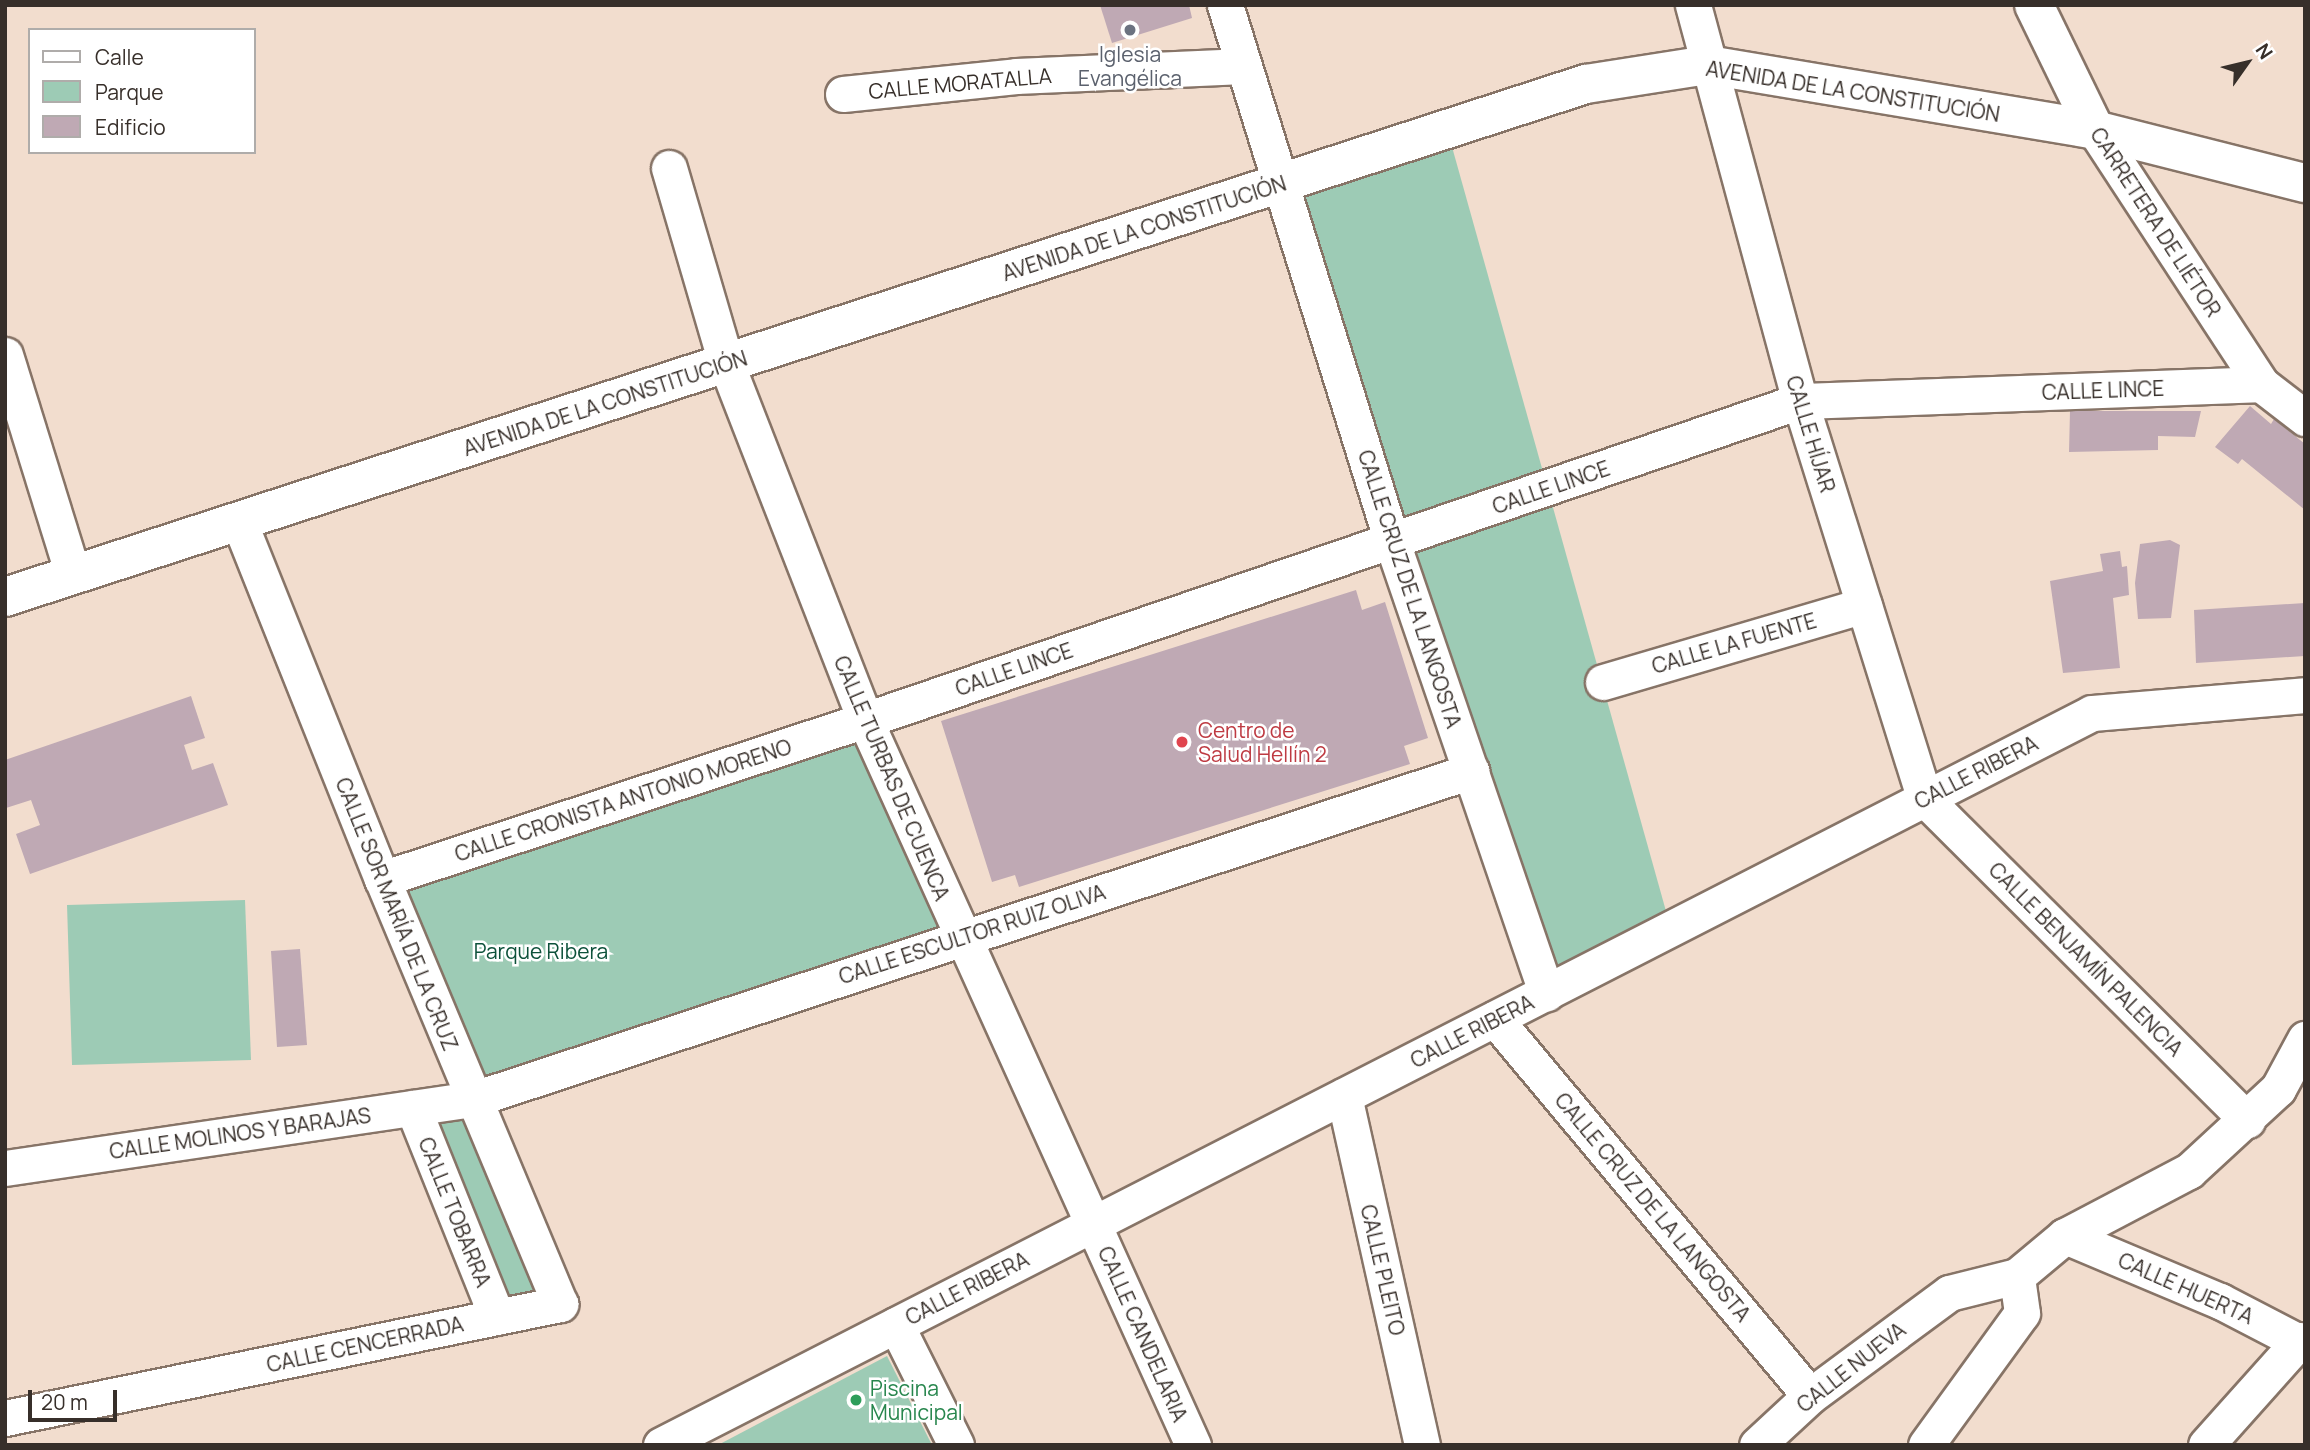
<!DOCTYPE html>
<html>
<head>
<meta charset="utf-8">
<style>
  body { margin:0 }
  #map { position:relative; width:2310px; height:1450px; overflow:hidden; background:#f2ddce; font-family:Manrope,sans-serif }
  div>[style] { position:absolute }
  .green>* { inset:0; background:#9dcbb5 }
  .building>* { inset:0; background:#bfa9b4 }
  .roads { filter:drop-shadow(2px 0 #877467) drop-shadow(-2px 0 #877467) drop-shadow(0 2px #877467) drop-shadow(0 -2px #877467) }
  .street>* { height:35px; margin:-17.5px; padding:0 17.5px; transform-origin:17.5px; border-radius:17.5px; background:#fff }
  .secondary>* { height:38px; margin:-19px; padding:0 19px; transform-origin:19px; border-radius:19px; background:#fff }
  .dots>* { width:19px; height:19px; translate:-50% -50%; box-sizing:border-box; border:4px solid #fff; border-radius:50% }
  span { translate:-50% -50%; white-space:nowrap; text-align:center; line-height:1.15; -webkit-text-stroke:5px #fff; paint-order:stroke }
  .worship-label { font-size:21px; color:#5b616d }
  .street-label { font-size:21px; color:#372f2a }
  .health-label { font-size:21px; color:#be3a42 }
  .left { translate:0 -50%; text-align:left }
  .park-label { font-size:21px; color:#0d513a }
  .leisure-label { font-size:21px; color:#27864d }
  .frame { position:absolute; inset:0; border:7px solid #372f2a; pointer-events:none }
  .legend { position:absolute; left:28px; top:28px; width:228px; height:126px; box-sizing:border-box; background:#fff; border:2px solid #afacaa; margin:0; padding:9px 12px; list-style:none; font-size:21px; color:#372f2a }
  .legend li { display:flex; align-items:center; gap:14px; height:35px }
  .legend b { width:35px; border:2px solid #afacaa }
  .north { position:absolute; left:2212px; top:28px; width:70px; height:70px; -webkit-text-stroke:5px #fff; paint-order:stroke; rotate:56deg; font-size:19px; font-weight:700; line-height:28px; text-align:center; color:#372f2a }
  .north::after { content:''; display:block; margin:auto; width:24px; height:32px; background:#372f2a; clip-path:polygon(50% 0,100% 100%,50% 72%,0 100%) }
  .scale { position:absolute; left:28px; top:1390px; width:89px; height:32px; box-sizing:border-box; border:4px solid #372f2a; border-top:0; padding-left:9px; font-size:21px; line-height:24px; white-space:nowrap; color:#372f2a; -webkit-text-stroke:5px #fff; paint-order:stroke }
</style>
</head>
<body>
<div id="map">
  <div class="green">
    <i style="clip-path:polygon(1447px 129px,1671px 929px,1546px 993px,1282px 183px)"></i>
    <i style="clip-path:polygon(865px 720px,961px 937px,475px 1099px,560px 1304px,497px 1317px,413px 1108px,474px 1099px,382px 879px)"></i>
    <i style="clip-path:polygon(245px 900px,251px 1060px,72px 1065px,67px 905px)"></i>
    <i style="clip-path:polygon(887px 1356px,932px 1445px,718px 1445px)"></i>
  </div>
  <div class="building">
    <i style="clip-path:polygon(1100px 5px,1189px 5px,1192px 18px,1112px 43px)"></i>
    <i style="clip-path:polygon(2250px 406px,2271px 424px,2274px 419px,2305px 444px,2305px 510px,2242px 459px,2238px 464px,2215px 447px)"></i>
    <i style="clip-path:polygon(2070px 411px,2201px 411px,2195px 437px,2158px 436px,2158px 450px,2069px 452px)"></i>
    <i style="clip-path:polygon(2170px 540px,2180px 545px,2171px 618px,2138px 619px,2135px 583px,2140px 544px)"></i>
    <i style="clip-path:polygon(2120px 551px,2122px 567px,2127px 566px,2129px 595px,2113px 598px,2120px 668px,2063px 673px,2050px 581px,2103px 571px,2100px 554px)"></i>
    <i style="clip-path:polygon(1356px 590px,1362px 610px,1385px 602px,1428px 738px,1404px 746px,1410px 764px,1019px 887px,1015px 875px,992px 882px,941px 721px)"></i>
    <i style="clip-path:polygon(2305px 603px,2305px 656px,2196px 663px,2194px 610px)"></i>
    <i style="clip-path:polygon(191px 696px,205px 738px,184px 745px,192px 770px,213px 763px,228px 805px,30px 874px,16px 834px,40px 825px,31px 800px,6px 808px,5px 760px)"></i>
    <i style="clip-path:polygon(300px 949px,307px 1045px,277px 1047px,271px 951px)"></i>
  </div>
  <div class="roads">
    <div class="street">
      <i style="left:1225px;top:5px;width:562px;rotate:72.72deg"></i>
      <i style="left:1392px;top:542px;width:477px;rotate:71.1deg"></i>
      <i style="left:1693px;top:5px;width:410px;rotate:74.9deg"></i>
      <i style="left:1800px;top:401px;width:417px;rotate:72.6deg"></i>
      <i style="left:1925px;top:799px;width:455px;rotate:44.9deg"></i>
      <i style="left:843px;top:94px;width:174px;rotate:-5.9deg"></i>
      <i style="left:1016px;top:76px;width:228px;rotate:-2.5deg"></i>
      <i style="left:2095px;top:130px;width:303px;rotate:56.8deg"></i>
      <i style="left:2261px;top:384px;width:56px;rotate:37.7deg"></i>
      <i style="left:669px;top:168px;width:203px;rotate:73.7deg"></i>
      <i style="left:726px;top:363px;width:383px;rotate:68.7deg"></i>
      <i style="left:865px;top:720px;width:796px;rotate:65.66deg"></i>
      <i style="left:5px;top:355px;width:230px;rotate:72.8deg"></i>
      <i style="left:1603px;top:682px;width:272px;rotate:-16.4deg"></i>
      <i style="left:382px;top:879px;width:508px;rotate:-18.22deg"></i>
      <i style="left:865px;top:720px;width:988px;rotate:-18.84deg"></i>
      <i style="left:1800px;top:401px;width:461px;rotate:-2.1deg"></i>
      <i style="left:1495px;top:1019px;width:491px;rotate:50.1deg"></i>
      <i style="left:1344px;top:1096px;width:358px;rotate:77.4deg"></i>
      <i style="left:413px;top:1108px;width:225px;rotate:68.1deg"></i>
      <i style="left:5px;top:1168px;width:474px;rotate:-8.4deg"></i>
      <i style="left:474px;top:1099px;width:1050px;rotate:-18.21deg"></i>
      <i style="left:2065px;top:1236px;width:168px;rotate:22.8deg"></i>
      <i style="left:2220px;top:1301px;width:96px;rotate:27.4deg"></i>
      <i style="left:896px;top:1325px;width:134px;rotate:63.4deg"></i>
      <i style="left:5px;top:1418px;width:567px;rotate:-11.61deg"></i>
      <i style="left:560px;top:1304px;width:461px;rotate:-112.7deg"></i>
      <i style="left:382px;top:879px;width:385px;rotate:-111.8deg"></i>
      <i style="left:661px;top:1445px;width:1607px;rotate:-27.09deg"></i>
      <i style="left:2092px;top:713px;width:214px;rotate:-4.8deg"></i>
      <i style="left:1757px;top:1445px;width:72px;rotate:-42.8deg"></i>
      <i style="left:1810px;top:1396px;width:173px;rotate:-36.5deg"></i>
      <i style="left:1949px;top:1293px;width:70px;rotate:-14deg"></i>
      <i style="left:2017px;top:1276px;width:62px;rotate:-39.8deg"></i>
      <i style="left:2065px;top:1236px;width:140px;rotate:-27.7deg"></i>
      <i style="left:2189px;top:1171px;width:121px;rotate:-42.7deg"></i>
      <i style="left:2278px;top:1089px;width:57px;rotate:-61.6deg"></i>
      <i style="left:1926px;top:1445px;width:163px;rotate:-54deg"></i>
      <i style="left:2022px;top:1313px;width:37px;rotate:-98deg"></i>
      <i style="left:2206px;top:1445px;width:141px;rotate:-48.2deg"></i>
    </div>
    <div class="secondary">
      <i style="left:2034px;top:5px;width:139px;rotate:64deg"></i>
      <i style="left:5px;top:597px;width:1662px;rotate:-17.98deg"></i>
      <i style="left:1586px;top:84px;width:123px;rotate:-8.9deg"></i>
      <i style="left:1708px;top:65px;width:392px;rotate:9.5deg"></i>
      <i style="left:2095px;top:130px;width:217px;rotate:14.2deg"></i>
    </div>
  </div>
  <div class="dots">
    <i style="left:1130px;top:30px;background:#6b7280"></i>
    <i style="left:1182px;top:742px;background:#e0444e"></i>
    <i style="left:856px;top:1400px;background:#2e9e5b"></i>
  </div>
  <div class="worship-label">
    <span style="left:1130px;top:66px">Iglesia<br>Evangélica</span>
  </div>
  <div class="street-label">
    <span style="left:960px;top:83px;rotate:-5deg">CALLE MORATALLA</span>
    <span style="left:1853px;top:91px;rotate:9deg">AVENIDA DE LA CONSTITUCIÓN</span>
    <span style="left:2156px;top:222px;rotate:57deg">CARRETERA DE LIÉTOR</span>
    <span style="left:1144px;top:228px;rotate:-18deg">AVENIDA DE LA CONSTITUCIÓN</span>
    <span style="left:2103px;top:390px;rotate:-2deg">CALLE LINCE</span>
    <span style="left:605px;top:403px;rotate:-18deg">AVENIDA DE LA CONSTITUCIÓN</span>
    <span style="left:1811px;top:434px;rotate:73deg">CALLE HÍJAR</span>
    <span style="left:1551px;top:487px;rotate:-19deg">CALLE LINCE</span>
    <span style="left:1410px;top:589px;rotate:72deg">CALLE CRUZ DE LA LANGOSTA</span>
    <span style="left:1734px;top:643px;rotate:-16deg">CALLE LA FUENTE</span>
    <span style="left:1014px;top:669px;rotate:-19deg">CALLE LINCE</span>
    <span style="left:1976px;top:772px;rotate:-27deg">CALLE RIBERA</span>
    <span style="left:892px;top:778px;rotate:67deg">CALLE TURBAS DE CUENCA</span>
    <span style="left:623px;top:800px;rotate:-18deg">CALLE CRONISTA ANTONIO MORENO</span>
    <span style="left:397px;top:914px;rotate:68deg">CALLE SOR MARÍA DE LA CRUZ</span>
    <span style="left:972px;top:934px;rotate:-18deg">CALLE ESCULTOR RUIZ OLIVA</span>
    <span style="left:2086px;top:959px;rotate:45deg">CALLE BENJAMÍN PALENCIA</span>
    <span style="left:1472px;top:1031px;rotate:-27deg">CALLE RIBERA</span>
    <span style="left:240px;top:1133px;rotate:-8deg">CALLE MOLINOS Y BARAJAS</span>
    <span style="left:1653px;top:1207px;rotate:50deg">CALLE CRUZ DE LA LANGOSTA</span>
    <span style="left:455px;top:1212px;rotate:68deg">CALLE TOBARRA</span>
    <span style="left:1383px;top:1270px;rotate:77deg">CALLE PLEITO</span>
    <span style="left:967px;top:1288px;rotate:-27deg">CALLE RIBERA</span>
    <span style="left:2186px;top:1288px;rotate:24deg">CALLE HUERTA</span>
    <span style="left:1143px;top:1334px;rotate:66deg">CALLE CANDELARIA</span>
    <span style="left:365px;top:1344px;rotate:-12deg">CALLE CENCERRADA</span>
    <span style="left:1851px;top:1367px;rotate:-38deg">CALLE NUEVA</span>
  </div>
  <div class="health-label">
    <span class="left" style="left:1198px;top:742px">Centro de<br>Salud Hellín 2</span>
  </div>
  <div class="park-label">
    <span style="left:541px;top:951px">Parque Ribera</span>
  </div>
  <div class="leisure-label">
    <span class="left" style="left:870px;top:1400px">Piscina<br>Municipal</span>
  </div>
  <div class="frame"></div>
  <ul class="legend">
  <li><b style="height:9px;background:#fff"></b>Calle</li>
  <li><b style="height:19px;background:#9dcbb5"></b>Parque</li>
  <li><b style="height:19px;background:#bfa9b4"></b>Edificio</li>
  </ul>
  <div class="north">N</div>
  <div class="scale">20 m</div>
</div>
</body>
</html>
